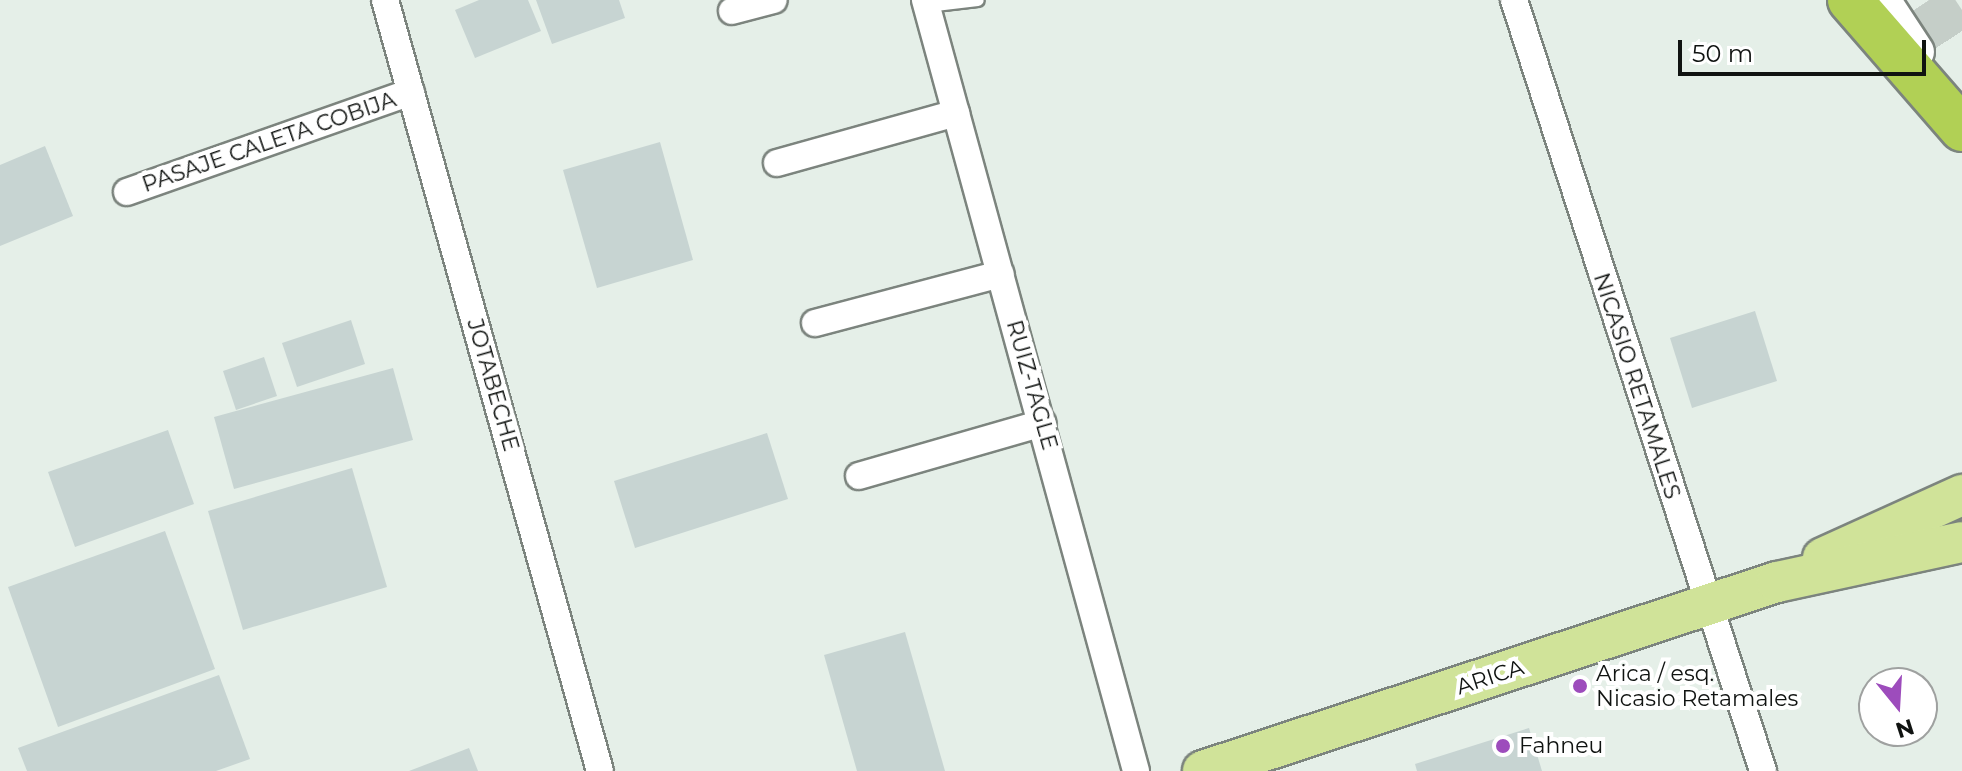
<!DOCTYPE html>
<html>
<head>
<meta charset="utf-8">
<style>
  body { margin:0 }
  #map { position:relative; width:1962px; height:771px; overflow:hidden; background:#e5efe8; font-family:Montserrat,sans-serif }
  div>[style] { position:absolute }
  .building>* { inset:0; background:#c7d4d2 }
  .highway-tunnel>* { height:44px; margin-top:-22px; transform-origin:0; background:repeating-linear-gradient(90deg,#c5cec8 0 44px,transparent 0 66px) }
  .roads { filter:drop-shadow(2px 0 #7c847e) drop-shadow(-2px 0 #7c847e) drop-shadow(0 2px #7c847e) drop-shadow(0 -2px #7c847e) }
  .lane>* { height:12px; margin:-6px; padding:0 6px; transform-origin:6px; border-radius:6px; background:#fff }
  .street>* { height:26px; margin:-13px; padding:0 13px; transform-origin:13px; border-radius:13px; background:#fff }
  .secondary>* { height:36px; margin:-18px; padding:0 18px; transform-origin:18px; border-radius:18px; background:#fff }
  .primary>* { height:40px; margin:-20px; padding:0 20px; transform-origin:20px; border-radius:20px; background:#d0e399 }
  .highway>* { height:44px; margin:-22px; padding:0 22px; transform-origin:22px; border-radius:22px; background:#b1d055 }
  .dots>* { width:22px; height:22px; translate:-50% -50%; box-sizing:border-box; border:4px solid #fff; border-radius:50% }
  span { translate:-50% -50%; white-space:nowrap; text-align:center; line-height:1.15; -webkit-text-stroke:8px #fff; paint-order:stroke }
  .street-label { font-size:22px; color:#101311 }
  .poi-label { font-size:22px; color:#101311 }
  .left { translate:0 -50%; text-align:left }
  .north { position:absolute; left:1858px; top:667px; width:80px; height:80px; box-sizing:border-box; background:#fff; border:2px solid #9fa1a0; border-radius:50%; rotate:162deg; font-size:22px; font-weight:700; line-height:32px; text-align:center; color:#101311 }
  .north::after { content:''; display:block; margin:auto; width:28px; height:36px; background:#9d4cbc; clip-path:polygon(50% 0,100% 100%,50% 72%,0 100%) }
  .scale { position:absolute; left:1678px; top:40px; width:248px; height:36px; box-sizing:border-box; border:4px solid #101311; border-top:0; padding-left:10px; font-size:24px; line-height:28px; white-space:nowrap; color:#101311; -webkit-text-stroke:6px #fff; paint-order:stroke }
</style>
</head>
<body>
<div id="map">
  <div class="building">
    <i style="clip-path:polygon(479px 0,528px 0,541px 31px,475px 58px,455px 10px)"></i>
    <i style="clip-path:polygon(536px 0,619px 0,625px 18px,552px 44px)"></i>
    <i style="clip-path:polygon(660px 142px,693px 260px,597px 288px,563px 170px)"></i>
    <i style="clip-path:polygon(45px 146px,73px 216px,0 246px,0 165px)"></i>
    <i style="clip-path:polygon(1755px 311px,1777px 381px,1692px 408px,1670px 338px)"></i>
    <i style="clip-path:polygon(351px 320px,365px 364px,297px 387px,282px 343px)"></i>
    <i style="clip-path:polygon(264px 357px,277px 396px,236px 410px,223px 371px)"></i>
    <i style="clip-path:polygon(393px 368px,413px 440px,234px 489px,214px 417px)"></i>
    <i style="clip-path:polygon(168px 430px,194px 504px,75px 547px,48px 472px)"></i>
    <i style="clip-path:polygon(767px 433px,788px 499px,635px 548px,614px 481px)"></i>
    <i style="clip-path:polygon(352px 468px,387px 587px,243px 630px,208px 511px)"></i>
    <i style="clip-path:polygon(165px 531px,215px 669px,58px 727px,8px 587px)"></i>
    <i style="clip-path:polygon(905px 632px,945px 771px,857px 771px,824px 655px)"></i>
    <i style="clip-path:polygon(219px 675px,250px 759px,216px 771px,27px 771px,18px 748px)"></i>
    <i style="clip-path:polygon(1529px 728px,1542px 771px,1417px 771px,1415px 764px)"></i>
    <i style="clip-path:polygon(469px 748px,478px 771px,409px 771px)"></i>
  </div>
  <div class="highway-tunnel">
    <i style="left:1929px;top:0;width:60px;rotate:56.6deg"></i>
  </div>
  <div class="roads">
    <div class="lane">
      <i style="left:927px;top:6px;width:51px;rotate:-6.7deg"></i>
    </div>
    <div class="street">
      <i style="left:385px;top:0;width:800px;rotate:74.42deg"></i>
      <i style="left:925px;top:0;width:799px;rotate:74.69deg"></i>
      <i style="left:1514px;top:0;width:810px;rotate:72.1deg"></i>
      <i style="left:732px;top:11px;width:43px;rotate:-14.7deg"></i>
      <i style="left:777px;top:163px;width:186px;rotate:-15.6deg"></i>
      <i style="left:127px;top:192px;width:301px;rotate:-19.4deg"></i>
      <i style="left:815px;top:323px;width:192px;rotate:-14.8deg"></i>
      <i style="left:859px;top:476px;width:191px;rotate:-16.1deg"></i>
    </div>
    <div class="secondary">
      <i style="left:1882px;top:0;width:62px;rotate:56.8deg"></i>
    </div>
    <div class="primary">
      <i style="left:1823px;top:558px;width:153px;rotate:-24.4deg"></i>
      <i style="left:1203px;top:771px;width:604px;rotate:-18.23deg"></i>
      <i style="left:1777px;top:582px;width:189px;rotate:-12.2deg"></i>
    </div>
    <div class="highway">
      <i style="left:1850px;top:0;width:171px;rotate:49deg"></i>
    </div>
  </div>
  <div class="dots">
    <i style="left:1580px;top:686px;background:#9d4cbc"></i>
    <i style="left:1503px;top:746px;background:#9d4cbc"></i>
  </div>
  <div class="street-label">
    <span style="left:269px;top:142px;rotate:-19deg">PASAJE CALETA COBIJA</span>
    <span style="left:493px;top:385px;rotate:74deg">JOTABECHE</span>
    <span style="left:1032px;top:385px;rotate:74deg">RUIZ-TAGLE</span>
    <span style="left:1637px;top:386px;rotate:72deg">NICASIO RETAMALES</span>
    <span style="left:1490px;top:677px;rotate:-18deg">ARICA</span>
  </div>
  <div class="poi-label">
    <span class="left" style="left:1596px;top:686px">Arica / esq.<br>Nicasio Retamales</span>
    <span class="left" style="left:1519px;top:746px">Fahneu</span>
  </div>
  <div class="north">N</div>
  <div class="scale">50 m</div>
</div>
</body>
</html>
